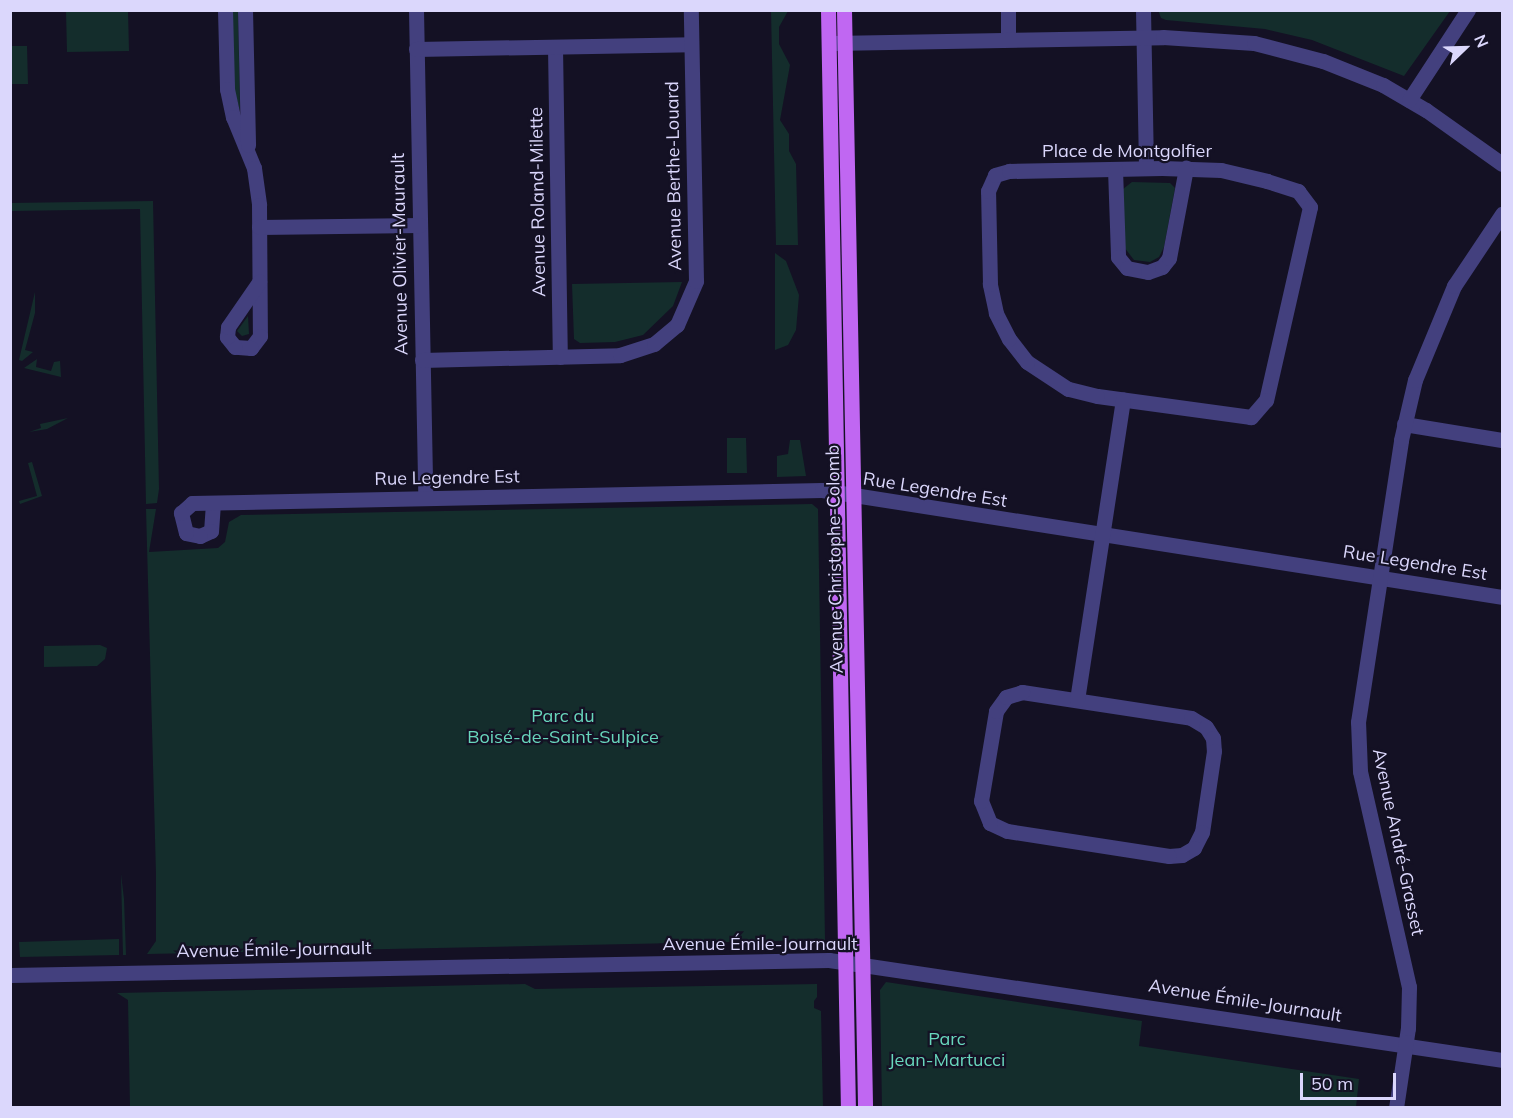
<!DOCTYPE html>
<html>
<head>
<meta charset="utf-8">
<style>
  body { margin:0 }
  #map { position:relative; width:1513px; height:1118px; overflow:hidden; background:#141124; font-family:Mulish,sans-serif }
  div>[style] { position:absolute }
  .green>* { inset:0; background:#142d2c }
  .minor>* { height:15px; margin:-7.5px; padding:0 7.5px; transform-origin:7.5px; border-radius:7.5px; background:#43407e }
  .major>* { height:15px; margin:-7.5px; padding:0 7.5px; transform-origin:7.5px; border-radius:7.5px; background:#c067f2 }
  span { translate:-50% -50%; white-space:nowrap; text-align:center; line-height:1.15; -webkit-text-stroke:4.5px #141124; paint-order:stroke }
  .street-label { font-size:18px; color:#dbd7fc }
  .park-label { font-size:18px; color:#68d6bc }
  .frame { position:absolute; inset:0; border:12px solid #dbd7fc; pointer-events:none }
  .north { position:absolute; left:1435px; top:18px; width:60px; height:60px; -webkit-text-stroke:4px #141124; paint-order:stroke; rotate:67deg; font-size:16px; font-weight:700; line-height:24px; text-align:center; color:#dbd7fc }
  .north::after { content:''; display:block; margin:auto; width:21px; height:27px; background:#dbd7fc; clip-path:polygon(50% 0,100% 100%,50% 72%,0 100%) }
  .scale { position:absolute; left:1300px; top:1073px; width:96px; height:27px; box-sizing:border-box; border:3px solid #dbd7fc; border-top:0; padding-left:8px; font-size:18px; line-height:21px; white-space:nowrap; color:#dbd7fc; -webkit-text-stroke:4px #141124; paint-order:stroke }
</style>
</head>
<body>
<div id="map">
  <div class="green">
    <i style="clip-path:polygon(1158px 10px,1450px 10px,1450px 11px,1404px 76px,1312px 40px,1265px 29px,1166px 20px,1161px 18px)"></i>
    <i style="clip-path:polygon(66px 11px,128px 11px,129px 51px,67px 52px)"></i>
    <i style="clip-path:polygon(232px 11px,238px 11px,240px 111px,234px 89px)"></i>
    <i style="clip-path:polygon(771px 11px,788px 11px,779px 27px,779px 44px,790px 65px,780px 120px,789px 134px,789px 151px,796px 164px,798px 245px,776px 245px)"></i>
    <i style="clip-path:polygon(11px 46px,27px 46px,28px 84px,11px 84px)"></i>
    <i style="clip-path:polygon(1132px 182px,1170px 183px,1175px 188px,1164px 247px,1159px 257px,1150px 262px,1134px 260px,1124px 247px,1123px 189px)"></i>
    <i style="clip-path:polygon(153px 201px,159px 489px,157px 503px,146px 504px,140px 209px,11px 211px,10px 203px)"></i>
    <i style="clip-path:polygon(775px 253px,786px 261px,799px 295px,796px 330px,788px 345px,775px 350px)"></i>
    <i style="clip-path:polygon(682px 282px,673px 306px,643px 335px,615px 342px,580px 343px,574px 339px,572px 284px)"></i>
    <i style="clip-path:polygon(35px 292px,35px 313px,25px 350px,33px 352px,22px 361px,19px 360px)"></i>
    <i style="clip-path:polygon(248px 316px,249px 334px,242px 336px,237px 331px)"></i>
    <i style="clip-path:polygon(37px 359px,36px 367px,51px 371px,54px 362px,60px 361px,61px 377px,24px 368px)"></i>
    <i style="clip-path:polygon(68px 418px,47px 429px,29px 432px,41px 428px,40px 424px)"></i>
    <i style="clip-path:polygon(727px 438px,746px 438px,747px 473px,727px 473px)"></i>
    <i style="clip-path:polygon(790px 440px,800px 440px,806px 476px,777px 477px,777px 456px,788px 454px)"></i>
    <i style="clip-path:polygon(32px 462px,42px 496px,20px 504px,19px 501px,37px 496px,28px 463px)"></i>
    <i style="clip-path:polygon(812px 504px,818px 509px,825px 940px,147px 954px,156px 941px,156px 874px,146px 509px,156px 509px,149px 552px,218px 548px,225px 542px,229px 522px,241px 515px)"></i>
    <i style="clip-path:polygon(100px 645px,107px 648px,105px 659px,97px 666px,44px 667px,44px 646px)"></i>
    <i style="clip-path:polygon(121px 874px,124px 899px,126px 955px,123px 955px)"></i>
    <i style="clip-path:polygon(119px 939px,119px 955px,20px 957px,19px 942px)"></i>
    <i style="clip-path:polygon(886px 982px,1142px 1021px,1139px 1046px,1359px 1079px,1356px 1107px,882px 1107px,880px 990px)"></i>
    <i style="clip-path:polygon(525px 984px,535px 989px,817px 984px,817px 997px,814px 1001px,814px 1008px,821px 1011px,823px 1107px,130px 1107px,128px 1000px,117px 993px)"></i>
  </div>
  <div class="minor">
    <i style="left:225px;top:10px;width:79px;rotate:88.5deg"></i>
    <i style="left:227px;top:89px;width:29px;rotate:78deg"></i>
    <i style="left:233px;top:117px;width:55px;rotate:67.6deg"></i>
    <i style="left:254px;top:168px;width:37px;rotate:82deg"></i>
    <i style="left:259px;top:205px;width:131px;rotate:89.6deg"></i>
    <i style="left:260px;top:336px;width:15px;rotate:127deg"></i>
    <i style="left:251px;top:348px;width:16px;rotate:-176deg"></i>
    <i style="left:235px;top:347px;width:13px;rotate:-129deg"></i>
    <i style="left:227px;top:337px;width:10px;rotate:-84deg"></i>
    <i style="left:228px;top:327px;width:55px;rotate:-55.4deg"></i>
    <i style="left:245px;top:10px;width:135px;rotate:88.7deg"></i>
    <i style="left:416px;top:10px;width:488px;rotate:88.9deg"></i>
    <i style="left:1008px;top:10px;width:29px;rotate:90deg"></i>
    <i style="left:1143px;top:10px;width:158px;rotate:88.9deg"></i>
    <i style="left:832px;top:43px;width:331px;rotate:-1deg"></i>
    <i style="left:1163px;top:37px;width:91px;rotate:3.8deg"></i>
    <i style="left:1254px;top:43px;width:71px;rotate:14.6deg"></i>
    <i style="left:1323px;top:61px;width:65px;rotate:21.8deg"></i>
    <i style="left:1383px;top:85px;width:50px;rotate:30.2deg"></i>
    <i style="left:1426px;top:110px;width:93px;rotate:35.4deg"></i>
    <i style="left:555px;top:47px;width:310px;rotate:89.1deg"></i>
    <i style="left:416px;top:49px;width:275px;rotate:-1deg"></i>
    <i style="left:1409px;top:100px;width:108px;rotate:-56.8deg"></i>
    <i style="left:1162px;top:168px;width:59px;rotate:1.9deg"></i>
    <i style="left:1221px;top:170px;width:47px;rotate:13.4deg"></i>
    <i style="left:1267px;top:181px;width:33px;rotate:18deg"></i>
    <i style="left:1298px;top:191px;width:20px;rotate:53deg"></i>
    <i style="left:1310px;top:207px;width:198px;rotate:102.8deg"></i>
    <i style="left:1266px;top:400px;width:23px;rotate:131deg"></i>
    <i style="left:1251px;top:417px;width:155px;rotate:-172.2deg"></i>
    <i style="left:1097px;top:396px;width:30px;rotate:-166deg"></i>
    <i style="left:1068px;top:389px;width:49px;rotate:-146.6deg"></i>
    <i style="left:1027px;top:362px;width:29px;rotate:-128deg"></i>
    <i style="left:1009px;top:339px;width:29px;rotate:-117deg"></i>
    <i style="left:996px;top:313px;width:30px;rotate:-102deg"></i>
    <i style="left:990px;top:284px;width:93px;rotate:-91.2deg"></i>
    <i style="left:988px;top:191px;width:17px;rotate:-66deg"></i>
    <i style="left:995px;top:175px;width:15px;rotate:-16deg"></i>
    <i style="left:1009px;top:171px;width:153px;rotate:-1.1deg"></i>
    <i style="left:1115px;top:169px;width:88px;rotate:88deg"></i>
    <i style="left:1118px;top:257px;width:14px;rotate:51deg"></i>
    <i style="left:1127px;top:268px;width:21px;rotate:11deg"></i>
    <i style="left:1148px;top:272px;width:15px;rotate:-20deg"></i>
    <i style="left:1162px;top:267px;width:11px;rotate:-52deg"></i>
    <i style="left:1169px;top:258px;width:92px;rotate:-79.3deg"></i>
    <i style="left:259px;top:227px;width:161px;rotate:-0.7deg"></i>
    <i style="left:422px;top:360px;width:198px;rotate:-1.4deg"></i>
    <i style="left:620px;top:355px;width:36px;rotate:-18deg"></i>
    <i style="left:654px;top:344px;width:30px;rotate:-40deg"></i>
    <i style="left:677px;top:325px;width:48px;rotate:-66.6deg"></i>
    <i style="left:696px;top:281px;width:271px;rotate:-91.1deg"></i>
    <i style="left:1404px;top:424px;width:99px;rotate:9.3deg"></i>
    <i style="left:213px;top:503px;width:28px;rotate:94deg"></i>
    <i style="left:211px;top:531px;width:12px;rotate:156deg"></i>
    <i style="left:200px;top:536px;width:14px;rotate:-168deg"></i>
    <i style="left:186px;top:533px;width:21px;rotate:-104deg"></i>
    <i style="left:181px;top:513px;width:15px;rotate:-42deg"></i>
    <i style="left:192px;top:503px;width:630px;rotate:-1.18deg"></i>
    <i style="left:822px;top:490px;width:688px;rotate:8.94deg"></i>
    <i style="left:1022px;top:692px;width:171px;rotate:8.7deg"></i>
    <i style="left:1191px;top:718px;width:17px;rotate:31deg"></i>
    <i style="left:1206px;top:727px;width:13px;rotate:58deg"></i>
    <i style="left:1213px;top:738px;width:13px;rotate:86deg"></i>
    <i style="left:1214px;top:751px;width:82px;rotate:98.4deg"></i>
    <i style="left:1202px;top:832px;width:18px;rotate:117deg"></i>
    <i style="left:1194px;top:848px;width:14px;rotate:150deg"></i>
    <i style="left:1182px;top:855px;width:13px;rotate:176deg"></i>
    <i style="left:1169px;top:856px;width:164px;rotate:-171.2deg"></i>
    <i style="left:1007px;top:831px;width:19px;rotate:-155deg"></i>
    <i style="left:990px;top:823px;width:24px;rotate:-112deg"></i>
    <i style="left:981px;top:801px;width:91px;rotate:-80.5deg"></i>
    <i style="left:996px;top:711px;width:17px;rotate:-54deg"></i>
    <i style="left:1006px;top:697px;width:17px;rotate:-17deg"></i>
    <i style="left:1077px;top:700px;width:304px;rotate:-81.3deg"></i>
    <i style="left:10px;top:975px;width:819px;rotate:-1.05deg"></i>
    <i style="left:829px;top:960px;width:680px;rotate:8.45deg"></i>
    <i style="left:1396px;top:1108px;width:81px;rotate:-81.5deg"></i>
    <i style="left:1408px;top:1028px;width:41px;rotate:-88.6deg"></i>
    <i style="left:1409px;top:987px;width:221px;rotate:-102.8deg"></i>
    <i style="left:1360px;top:771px;width:49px;rotate:-92.3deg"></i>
    <i style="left:1358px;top:722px;width:285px;rotate:-81.3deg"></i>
    <i style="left:1401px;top:440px;width:62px;rotate:-76.9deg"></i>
    <i style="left:1415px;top:380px;width:102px;rotate:-67.5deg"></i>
    <i style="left:1454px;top:286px;width:87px;rotate:-56.3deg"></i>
  </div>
  <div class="major">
    <i style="left:828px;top:10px;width:1098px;rotate:88.96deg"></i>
    <i style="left:844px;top:10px;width:1098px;rotate:88.9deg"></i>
  </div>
  <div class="street-label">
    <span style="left:1127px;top:151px">Place de Montgolfier</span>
    <span style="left:674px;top:176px;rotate:-91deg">Avenue Berthe-Louard</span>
    <span style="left:538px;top:202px;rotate:-91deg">Avenue Roland-Milette</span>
    <span style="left:400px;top:254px;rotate:-91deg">Avenue Olivier-Maurault</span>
    <span style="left:447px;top:478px;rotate:-1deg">Rue Legendre Est</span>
    <span style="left:935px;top:490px;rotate:9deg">Rue Legendre Est</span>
    <span style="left:835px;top:559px;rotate:-91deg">Avenue Christophe-Colomb</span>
    <span style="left:1415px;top:563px;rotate:9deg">Rue Legendre Est</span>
    <span style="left:1398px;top:842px;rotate:78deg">Avenue André-Grasset</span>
    <span style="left:760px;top:944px">Avenue Émile-Journault</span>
    <span style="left:274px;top:950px;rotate:-1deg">Avenue Émile-Journault</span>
    <span style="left:1245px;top:1001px;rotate:9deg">Avenue Émile-Journault</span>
  </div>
  <div class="park-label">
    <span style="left:563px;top:727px">Parc du<br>Boisé-de-Saint-Sulpice</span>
    <span style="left:947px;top:1050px">Parc<br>Jean-Martucci</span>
  </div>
  <div class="frame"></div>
  <div class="north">N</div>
  <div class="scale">50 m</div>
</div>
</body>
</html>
